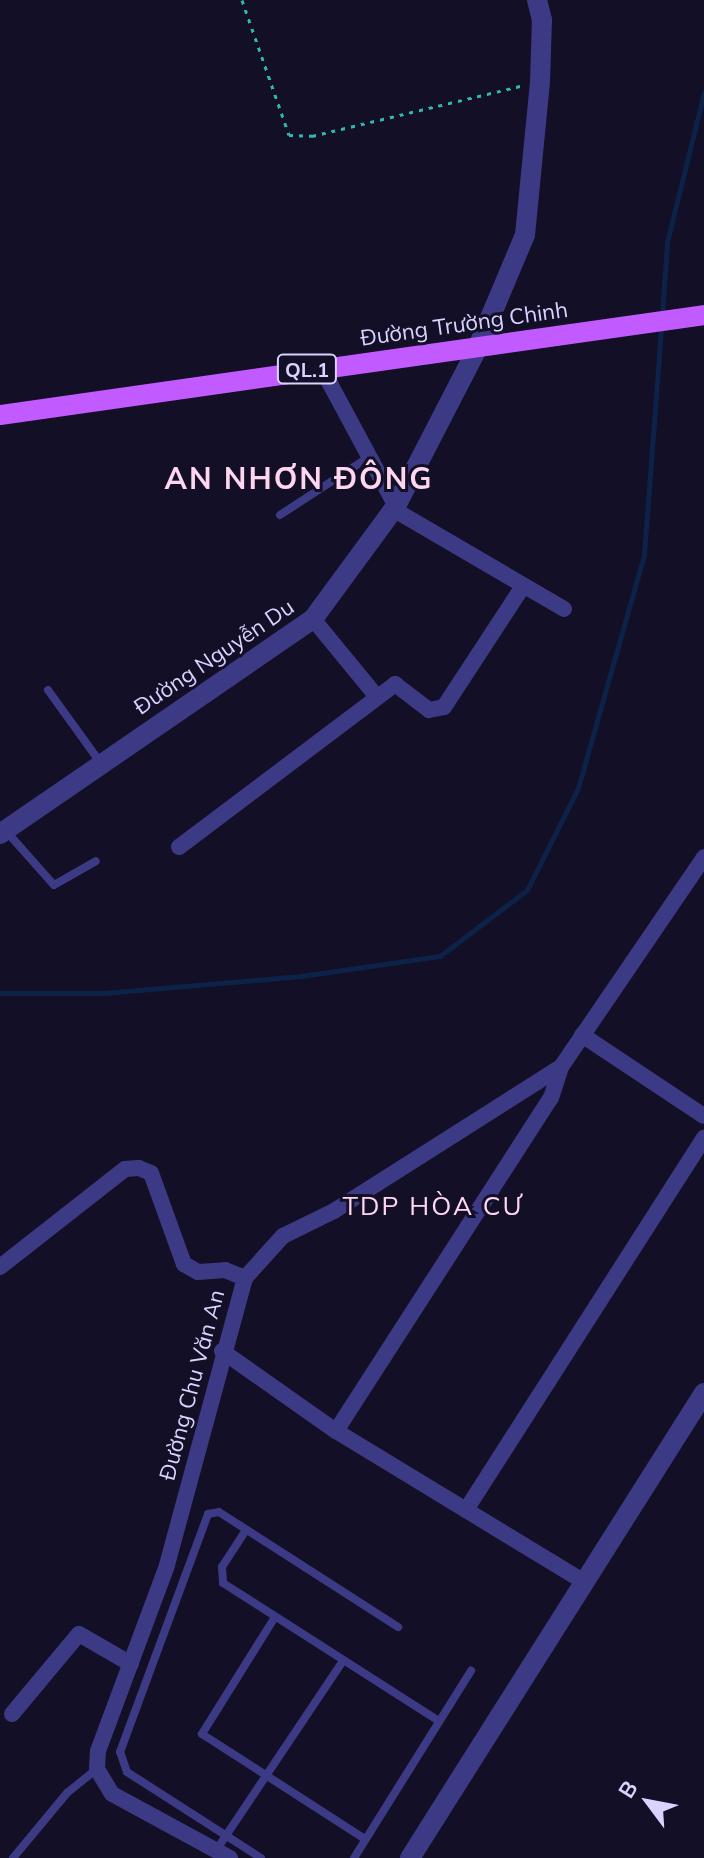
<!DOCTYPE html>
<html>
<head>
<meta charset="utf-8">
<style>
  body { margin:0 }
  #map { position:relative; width:704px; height:1858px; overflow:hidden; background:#130f26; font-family:Mulish,sans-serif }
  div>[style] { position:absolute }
  .stream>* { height:5px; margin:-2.5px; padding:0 2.5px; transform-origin:2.5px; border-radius:2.5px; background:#0c2248 }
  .path>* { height:3px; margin-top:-1.5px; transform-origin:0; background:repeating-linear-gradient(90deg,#2fb8b0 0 4px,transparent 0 10px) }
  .service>* { height:8px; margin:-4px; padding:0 4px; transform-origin:4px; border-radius:4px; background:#3d3a85 }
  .minor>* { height:16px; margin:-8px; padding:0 8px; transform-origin:8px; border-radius:8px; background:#3d3a85 }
  .tertiary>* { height:20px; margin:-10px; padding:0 10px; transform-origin:10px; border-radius:10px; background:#3d3a85 }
  .primary>* { height:20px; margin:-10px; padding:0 10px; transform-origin:10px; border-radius:10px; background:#c25bff }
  span { translate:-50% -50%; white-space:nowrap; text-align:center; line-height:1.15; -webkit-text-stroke:6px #130f26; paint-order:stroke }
  .shield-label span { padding:2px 6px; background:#130f26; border:2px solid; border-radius:6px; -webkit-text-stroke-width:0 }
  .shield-label { font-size:20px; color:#d9d4ff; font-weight:700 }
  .street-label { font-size:22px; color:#d9d4ff }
  .quarter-label { font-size:26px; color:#ffd6f0; letter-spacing:2px }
  .district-label { font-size:30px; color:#ffd6f0; font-weight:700; letter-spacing:2px }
  .north { position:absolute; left:608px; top:1762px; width:80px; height:80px; -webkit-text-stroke:6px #130f26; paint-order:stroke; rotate:302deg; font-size:22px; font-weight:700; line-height:32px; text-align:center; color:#d9d4ff }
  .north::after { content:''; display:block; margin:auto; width:28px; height:36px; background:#d9d4ff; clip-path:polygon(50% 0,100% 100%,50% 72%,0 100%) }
</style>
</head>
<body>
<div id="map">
  <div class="stream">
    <i style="left:662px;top:314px;width:72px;rotate:-86deg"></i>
    <i style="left:667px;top:242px;width:154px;rotate:-76.1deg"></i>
    <i style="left:0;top:993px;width:104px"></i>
    <i style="left:104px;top:993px;width:198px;rotate:-4.9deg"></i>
    <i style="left:301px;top:976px;width:140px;rotate:-8.2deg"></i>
    <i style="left:440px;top:956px;width:109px;rotate:-37.2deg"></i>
    <i style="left:527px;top:890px;width:114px;rotate:-63.4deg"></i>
    <i style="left:578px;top:788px;width:242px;rotate:-74.2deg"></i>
    <i style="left:644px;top:555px;width:228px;rotate:-85.7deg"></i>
  </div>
  <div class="path">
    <i style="left:242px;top:0;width:143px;rotate:70.8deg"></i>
    <i style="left:289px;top:135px;width:23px;rotate:2deg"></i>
    <i style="left:312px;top:136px;width:215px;rotate:-13.5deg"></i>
  </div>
  <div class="service">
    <i style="left:280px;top:515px;width:106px;rotate:-33.1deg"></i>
    <i style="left:48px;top:690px;width:89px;rotate:54.2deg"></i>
    <i style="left:6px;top:831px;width:72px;rotate:48.4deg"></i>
    <i style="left:54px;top:885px;width:48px;rotate:-29.7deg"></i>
    <i style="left:246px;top:1530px;width:44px;rotate:123deg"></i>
    <i style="left:222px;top:1567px;width:16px;rotate:86deg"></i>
    <i style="left:223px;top:1583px;width:256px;rotate:32.6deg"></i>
    <i style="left:275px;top:1617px;width:138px;rotate:122deg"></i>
    <i style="left:202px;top:1734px;width:194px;rotate:32.8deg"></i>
    <i style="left:217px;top:1849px;width:226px;rotate:-56.2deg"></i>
    <i style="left:13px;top:1858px;width:85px;rotate:-50.3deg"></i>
    <i style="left:67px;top:1793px;width:38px;rotate:-39deg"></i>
    <i style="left:261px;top:1858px;width:159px;rotate:-147.3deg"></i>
    <i style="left:127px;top:1772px;width:21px;rotate:-109deg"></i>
    <i style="left:120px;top:1752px;width:254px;rotate:-69.7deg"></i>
    <i style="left:208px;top:1514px;width:11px;rotate:-10deg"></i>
    <i style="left:219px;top:1512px;width:213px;rotate:32.7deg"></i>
    <i style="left:354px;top:1858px;width:221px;rotate:-58deg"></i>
  </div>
  <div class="minor">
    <i style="left:321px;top:367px;width:158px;rotate:61.7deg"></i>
    <i style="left:393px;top:509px;width:198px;rotate:30.3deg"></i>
    <i style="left:313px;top:619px;width:101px;rotate:50.6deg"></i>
    <i style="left:179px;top:847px;width:271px;rotate:-37deg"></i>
    <i style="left:395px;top:684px;width:43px;rotate:37.4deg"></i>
    <i style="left:429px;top:710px;width:15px;rotate:-11deg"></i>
    <i style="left:444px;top:707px;width:142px;rotate:-56.8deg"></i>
    <i style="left:582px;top:1035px;width:146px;rotate:33.6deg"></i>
    <i style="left:0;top:1267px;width:159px;rotate:-38.1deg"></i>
    <i style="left:125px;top:1169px;width:14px;rotate:-4deg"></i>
    <i style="left:139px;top:1168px;width:13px;rotate:23deg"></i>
    <i style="left:151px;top:1173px;width:97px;rotate:70.1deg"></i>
    <i style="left:184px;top:1264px;width:16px;rotate:30deg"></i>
    <i style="left:198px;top:1272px;width:27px;rotate:-4deg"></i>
    <i style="left:225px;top:1270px;width:22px;rotate:22deg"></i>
    <i style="left:222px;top:1351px;width:139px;rotate:35.1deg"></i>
    <i style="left:336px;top:1431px;width:290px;rotate:31.3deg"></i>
    <i style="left:336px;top:1431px;width:396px;rotate:-57.2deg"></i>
    <i style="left:551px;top:1098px;width:33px;rotate:-72deg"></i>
    <i style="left:466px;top:1510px;width:442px;rotate:-57.4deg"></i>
    <i style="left:12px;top:1714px;width:104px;rotate:-50.1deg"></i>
    <i style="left:79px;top:1634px;width:60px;rotate:30deg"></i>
    <i style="left:230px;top:1858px;width:134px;rotate:-151.5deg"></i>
    <i style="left:112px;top:1794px;width:29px;rotate:-121deg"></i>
    <i style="left:97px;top:1769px;width:18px;rotate:-87deg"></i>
    <i style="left:98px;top:1751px;width:198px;rotate:-69.6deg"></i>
    <i style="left:167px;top:1565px;width:297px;rotate:-74.8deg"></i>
    <i style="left:245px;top:1278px;width:57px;rotate:-47.9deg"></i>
    <i style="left:283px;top:1236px;width:57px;rotate:-26.1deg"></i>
    <i style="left:334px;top:1211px;width:269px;rotate:-32.4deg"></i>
    <i style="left:561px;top:1067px;width:254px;rotate:-55.7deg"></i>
  </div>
  <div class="tertiary">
    <i style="left:0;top:834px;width:380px;rotate:-34.5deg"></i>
    <i style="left:313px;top:619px;width:140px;rotate:-53.7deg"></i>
    <i style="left:396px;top:506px;width:177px;rotate:-62.7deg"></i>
    <i style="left:477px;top:349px;width:124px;rotate:-67.2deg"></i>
    <i style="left:525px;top:235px;width:154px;rotate:-84.4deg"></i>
    <i style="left:540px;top:82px;width:62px;rotate:-88.2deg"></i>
    <i style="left:542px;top:20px;width:21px;rotate:-104deg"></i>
    <i style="left:410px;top:1858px;width:550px;rotate:-57.7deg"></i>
  </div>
  <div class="primary">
    <i style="left:0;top:415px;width:711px;rotate:-8.08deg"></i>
  </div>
  <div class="shield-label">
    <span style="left:307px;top:369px">QL.1</span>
  </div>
  <div class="street-label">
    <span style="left:464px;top:324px;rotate:-8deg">Đường Trường Chinh</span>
    <span style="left:214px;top:657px;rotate:-34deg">Đường Nguyễn Du</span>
    <span style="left:192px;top:1385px;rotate:-75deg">Đường Chu Văn An</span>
  </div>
  <div class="quarter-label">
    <span style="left:433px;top:1206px">TDP HÒA CƯ</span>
  </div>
  <div class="district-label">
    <span style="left:299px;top:478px">AN NHƠN ĐÔNG</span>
  </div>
  <div class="north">B</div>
</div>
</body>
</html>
